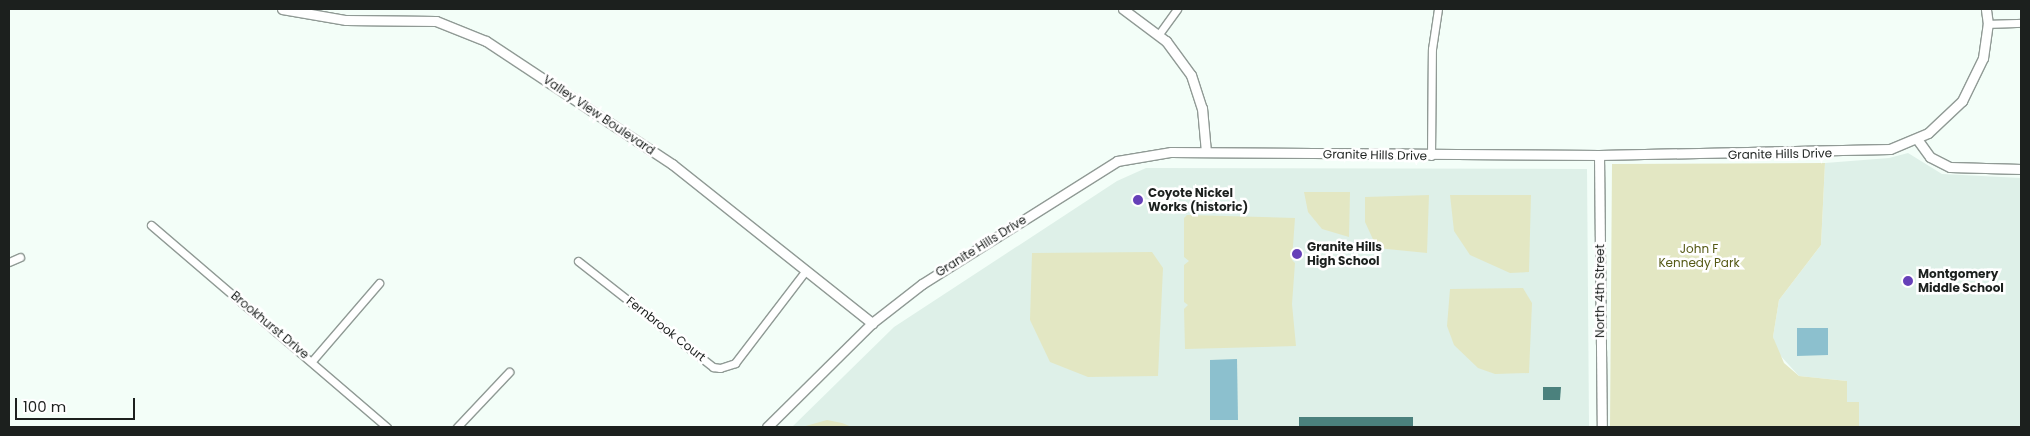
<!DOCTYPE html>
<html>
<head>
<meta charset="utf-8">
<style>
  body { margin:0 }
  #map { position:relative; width:2030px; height:436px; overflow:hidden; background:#f3fef8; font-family:Poppins,sans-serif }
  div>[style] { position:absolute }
  .built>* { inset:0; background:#def0e8 }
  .green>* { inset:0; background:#e3e7c3 }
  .water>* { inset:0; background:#8cc0ce }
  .building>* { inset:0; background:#4b817d }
  .roads { filter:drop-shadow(1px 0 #909a95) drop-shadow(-1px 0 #909a95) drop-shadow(0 1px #909a95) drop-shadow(0 -1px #909a95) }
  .minor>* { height:7px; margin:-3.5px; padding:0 3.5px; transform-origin:3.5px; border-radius:3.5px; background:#fff }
  .tertiary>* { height:9px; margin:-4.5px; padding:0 4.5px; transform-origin:4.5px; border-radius:4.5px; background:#fff }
  .dots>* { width:14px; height:14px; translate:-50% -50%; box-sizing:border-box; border:2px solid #fff; border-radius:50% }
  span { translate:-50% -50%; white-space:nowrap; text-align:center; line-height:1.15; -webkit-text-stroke:5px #fff; paint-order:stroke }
  .street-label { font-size:12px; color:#1c201e }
  .poi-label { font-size:12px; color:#1c201e; font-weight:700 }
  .left { translate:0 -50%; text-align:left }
  .park-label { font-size:12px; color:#555915 }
  .frame { position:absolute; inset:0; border:10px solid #1c201e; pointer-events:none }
  .scale { position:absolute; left:15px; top:398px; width:120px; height:22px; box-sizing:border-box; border:2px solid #1c201e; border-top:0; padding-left:6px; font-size:15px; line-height:18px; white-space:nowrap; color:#1c201e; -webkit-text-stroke:4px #fff; paint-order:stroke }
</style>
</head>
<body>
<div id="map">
  <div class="built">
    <i style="clip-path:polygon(1908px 153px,1942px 174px,2021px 178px,2021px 427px,1859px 427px,1859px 402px,1847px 402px,1847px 381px,1799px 376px,1777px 352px,1773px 337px,1779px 300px,1821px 245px,1825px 163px,1889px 158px)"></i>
    <i style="clip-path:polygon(1146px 168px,1587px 169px,1589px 427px,792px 427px,894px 327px,1117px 181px)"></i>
  </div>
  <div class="green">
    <i style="clip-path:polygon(1825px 163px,1821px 245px,1779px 300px,1773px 337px,1784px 363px,1799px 376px,1847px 381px,1847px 402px,1859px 402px,1859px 427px,1610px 427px,1612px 164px)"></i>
    <i style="clip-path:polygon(1304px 192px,1350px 192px,1349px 237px,1322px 229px,1308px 212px)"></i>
    <i style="clip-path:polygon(1429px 195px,1427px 253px,1377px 248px,1365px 222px,1365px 197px)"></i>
    <i style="clip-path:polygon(1450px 195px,1531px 195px,1529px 272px,1510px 273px,1470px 255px,1454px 231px)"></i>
    <i style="clip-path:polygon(1187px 215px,1295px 218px,1292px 260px,1295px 263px,1292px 304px,1296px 346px,1185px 349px,1184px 309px,1188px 305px,1184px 302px,1184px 265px,1189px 261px,1184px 257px,1184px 218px)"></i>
    <i style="clip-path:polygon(1152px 252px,1163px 268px,1158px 376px,1088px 377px,1050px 362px,1030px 320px,1032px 253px)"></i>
    <i style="clip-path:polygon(1523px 288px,1532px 303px,1529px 373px,1495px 374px,1478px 368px,1454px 345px,1447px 326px,1450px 289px)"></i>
    <i style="clip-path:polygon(827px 420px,842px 423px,852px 427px,802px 427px)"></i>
  </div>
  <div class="water">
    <i style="clip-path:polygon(1797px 328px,1828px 328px,1828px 355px,1797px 356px)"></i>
    <i style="clip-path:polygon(1237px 359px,1238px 420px,1210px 420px,1210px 360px)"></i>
  </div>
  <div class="building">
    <i style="clip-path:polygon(1543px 387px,1561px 387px,1560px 400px,1543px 400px)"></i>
    <i style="clip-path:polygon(1299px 417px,1413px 417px,1413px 427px,1299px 427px)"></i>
  </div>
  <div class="roads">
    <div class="minor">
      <i style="left:1988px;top:24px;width:33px;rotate:-2deg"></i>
      <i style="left:1159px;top:34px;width:31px;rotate:-54deg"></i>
      <i style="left:1431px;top:156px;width:107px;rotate:-89.5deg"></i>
      <i style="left:1432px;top:49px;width:40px;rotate:-81.5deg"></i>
      <i style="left:151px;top:225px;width:311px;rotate:40.6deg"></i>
      <i style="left:578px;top:261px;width:172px;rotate:38.1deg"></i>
      <i style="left:713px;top:367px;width:7px;rotate:8deg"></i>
      <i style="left:720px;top:368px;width:16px;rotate:-18deg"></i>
      <i style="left:735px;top:363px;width:117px;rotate:-52.6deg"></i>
      <i style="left:9px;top:262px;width:12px;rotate:-24deg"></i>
      <i style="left:312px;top:361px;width:103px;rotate:-49.3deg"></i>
      <i style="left:457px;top:427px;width:76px;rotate:-46.6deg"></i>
    </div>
    <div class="tertiary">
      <i style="left:282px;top:9px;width:65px;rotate:9.8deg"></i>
      <i style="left:346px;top:20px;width:90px;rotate:0.6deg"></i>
      <i style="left:436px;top:21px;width:54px;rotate:21.8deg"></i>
      <i style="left:486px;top:41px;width:223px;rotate:33.5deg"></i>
      <i style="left:672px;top:164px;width:256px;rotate:38.5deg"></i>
      <i style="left:1123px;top:9px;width:54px;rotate:36.7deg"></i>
      <i style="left:1166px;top:41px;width:42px;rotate:53.7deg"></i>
      <i style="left:1191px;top:75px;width:35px;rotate:72deg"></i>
      <i style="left:1202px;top:108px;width:44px;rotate:84.8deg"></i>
      <i style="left:1917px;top:139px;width:22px;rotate:54deg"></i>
      <i style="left:1930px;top:157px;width:22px;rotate:27deg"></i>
      <i style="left:1950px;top:167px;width:71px;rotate:1.6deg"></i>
      <i style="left:1599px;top:155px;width:272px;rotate:89.4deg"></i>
      <i style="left:767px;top:427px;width:148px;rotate:-44.7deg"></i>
      <i style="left:872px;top:323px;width:63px;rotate:-38deg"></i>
      <i style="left:922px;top:284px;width:231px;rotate:-32.2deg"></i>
      <i style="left:1117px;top:161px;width:55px;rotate:-9.5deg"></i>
      <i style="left:1171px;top:152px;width:428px;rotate:0.4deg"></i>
      <i style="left:1599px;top:155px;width:291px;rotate:-1.2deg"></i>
      <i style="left:1890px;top:149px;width:41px;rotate:-22.8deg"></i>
      <i style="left:1928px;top:133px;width:47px;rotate:-43.3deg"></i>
      <i style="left:1962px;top:101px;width:48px;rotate:-64deg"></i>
      <i style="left:1983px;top:58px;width:34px;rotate:-82deg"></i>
      <i style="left:1988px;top:24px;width:15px;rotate:-98deg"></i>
    </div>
  </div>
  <div class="dots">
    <i style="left:1138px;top:200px;background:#6640b8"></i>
    <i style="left:1297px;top:254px;background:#6640b8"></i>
    <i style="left:1908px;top:281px;background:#6640b8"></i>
  </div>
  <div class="street-label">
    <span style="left:599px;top:115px;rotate:34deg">Valley View Boulevard</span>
    <span style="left:1780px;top:154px;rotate:-1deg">Granite Hills Drive</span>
    <span style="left:1375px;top:155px;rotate:1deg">Granite Hills Drive</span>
    <span style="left:981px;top:246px;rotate:-32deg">Granite Hills Drive</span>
    <span style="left:1600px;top:291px;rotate:-90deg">North 4th Street</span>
    <span style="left:270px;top:325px;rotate:40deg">Brookhurst Drive</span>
    <span style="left:666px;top:329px;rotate:38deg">Fernbrook Court</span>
  </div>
  <div class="poi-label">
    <span class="left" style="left:1148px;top:200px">Coyote Nickel<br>Works (historic)</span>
    <span class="left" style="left:1307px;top:254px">Granite Hills<br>High School</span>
    <span class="left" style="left:1918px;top:281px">Montgomery<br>Middle School</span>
  </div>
  <div class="park-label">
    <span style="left:1699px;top:256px">John F<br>Kennedy Park</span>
  </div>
  <div class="frame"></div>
  <div class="scale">100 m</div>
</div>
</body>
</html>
